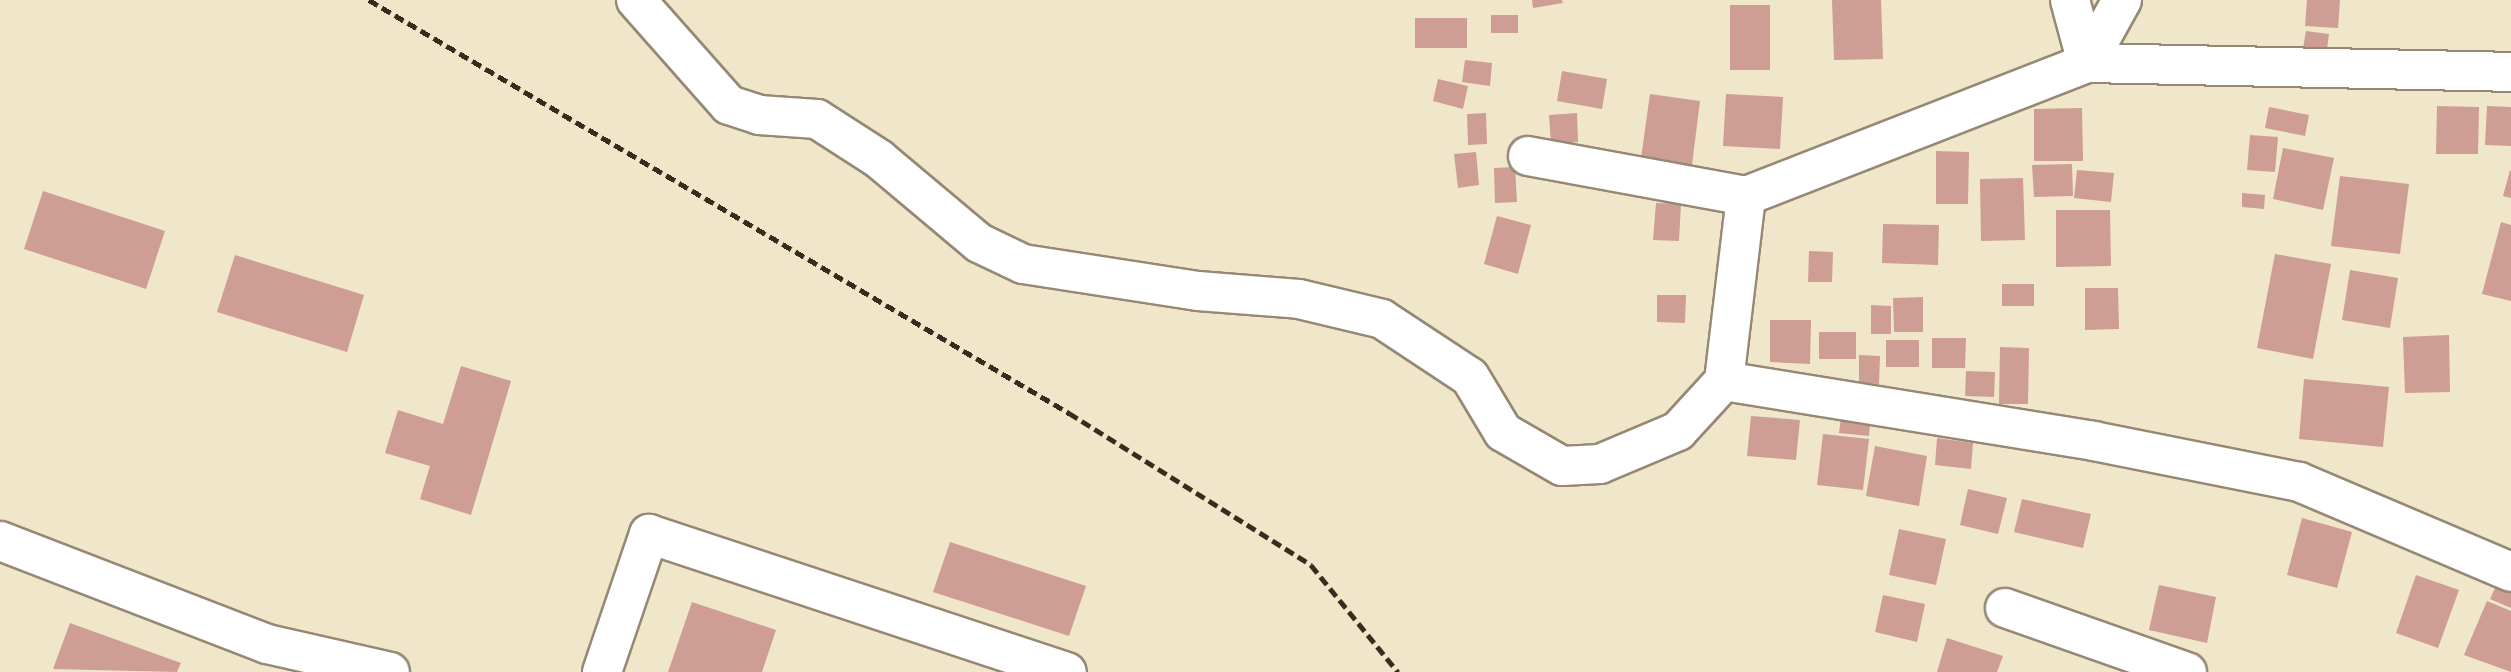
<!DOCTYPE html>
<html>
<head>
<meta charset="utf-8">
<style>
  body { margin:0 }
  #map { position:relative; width:2511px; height:672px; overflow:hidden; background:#f0e7cb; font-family:"Patrick Hand",sans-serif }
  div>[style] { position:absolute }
  .building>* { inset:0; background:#ce9d93 }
  .roads { filter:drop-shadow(2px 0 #968874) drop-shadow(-2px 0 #968874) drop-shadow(0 2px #968874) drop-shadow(0 -2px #968874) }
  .minor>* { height:38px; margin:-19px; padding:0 19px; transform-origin:19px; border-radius:19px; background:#fff }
  .rail>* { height:5px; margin-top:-2.5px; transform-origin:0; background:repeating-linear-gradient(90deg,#3b2a1e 0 10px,transparent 0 15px) }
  span { translate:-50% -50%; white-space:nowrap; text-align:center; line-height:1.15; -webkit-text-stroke:5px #fdfcf7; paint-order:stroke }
</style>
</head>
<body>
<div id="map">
  <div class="building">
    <i style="clip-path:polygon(1532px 0,1562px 0,1563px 3px,1533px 8px)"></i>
    <i style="clip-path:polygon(1832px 0,1881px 0,1883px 59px,1834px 60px)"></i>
    <i style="clip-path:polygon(2307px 0,2340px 0,2338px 28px,2305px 26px)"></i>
    <i style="clip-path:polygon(1730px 5px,1770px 5px,1770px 70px,1730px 70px)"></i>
    <i style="clip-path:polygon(1491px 15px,1518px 15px,1518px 33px,1491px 33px)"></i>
    <i style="clip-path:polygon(1415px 18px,1467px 18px,1467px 48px,1415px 48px)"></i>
    <i style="clip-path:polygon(2306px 31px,2329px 34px,2326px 57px,2302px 54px)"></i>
    <i style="clip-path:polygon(1465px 60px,1492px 63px,1490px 86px,1462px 82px)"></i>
    <i style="clip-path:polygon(1562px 71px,1607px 79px,1602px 109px,1557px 101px)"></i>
    <i style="clip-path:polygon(1438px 79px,1468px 86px,1463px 109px,1433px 101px)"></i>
    <i style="clip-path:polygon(1650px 94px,1700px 101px,1692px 165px,1641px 158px)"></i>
    <i style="clip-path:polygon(1726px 94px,1783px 97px,1780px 149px,1723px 146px)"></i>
    <i style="clip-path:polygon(2437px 106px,2479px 107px,2478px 154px,2436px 154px)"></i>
    <i style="clip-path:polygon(2487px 106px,2511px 107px,2511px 146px,2485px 145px)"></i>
    <i style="clip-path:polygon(2269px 107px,2309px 115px,2305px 136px,2265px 128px)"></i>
    <i style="clip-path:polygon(2082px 108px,2083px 161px,2034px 161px,2034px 109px)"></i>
    <i style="clip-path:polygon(1486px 113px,1487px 144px,1468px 145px,1467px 114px)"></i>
    <i style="clip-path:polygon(1577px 113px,1578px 142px,1551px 144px,1549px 115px)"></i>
    <i style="clip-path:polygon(2250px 135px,2278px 137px,2275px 172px,2247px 170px)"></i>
    <i style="clip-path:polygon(2283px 148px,2334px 158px,2323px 210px,2273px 199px)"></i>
    <i style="clip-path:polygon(1936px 151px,1969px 152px,1968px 204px,1936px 204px)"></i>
    <i style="clip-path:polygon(1476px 152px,1479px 185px,1458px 188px,1454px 154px)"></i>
    <i style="clip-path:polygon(2072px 164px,2073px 196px,2034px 197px,2032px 165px)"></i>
    <i style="clip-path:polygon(1515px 167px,1517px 202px,1495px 203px,1494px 168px)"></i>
    <i style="clip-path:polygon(2077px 170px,2114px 173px,2111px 202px,2074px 198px)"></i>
    <i style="clip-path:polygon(2510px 170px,2511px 171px,2511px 198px,2503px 196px)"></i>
    <i style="clip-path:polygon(2340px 176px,2409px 184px,2400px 254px,2331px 246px)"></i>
    <i style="clip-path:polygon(2023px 178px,2025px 240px,1981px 241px,1980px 179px)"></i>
    <i style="clip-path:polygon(43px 191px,165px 231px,146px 289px,24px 249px)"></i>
    <i style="clip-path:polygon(2242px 193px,2265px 195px,2264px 209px,2242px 207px)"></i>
    <i style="clip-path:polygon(1656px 203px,1681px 204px,1679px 241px,1653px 240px)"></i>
    <i style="clip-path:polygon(2056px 210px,2110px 210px,2111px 266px,2056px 267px)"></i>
    <i style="clip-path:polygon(1497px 216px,1531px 225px,1518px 274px,1484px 264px)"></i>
    <i style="clip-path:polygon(2501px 222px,2511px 225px,2511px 301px,2482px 294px)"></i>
    <i style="clip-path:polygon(1883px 224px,1939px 225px,1938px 265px,1882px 263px)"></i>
    <i style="clip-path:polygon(1809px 251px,1833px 252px,1832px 282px,1808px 282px)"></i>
    <i style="clip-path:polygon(2275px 254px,2331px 264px,2313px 359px,2257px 348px)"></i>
    <i style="clip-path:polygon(235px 255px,364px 295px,347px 352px,217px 312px)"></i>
    <i style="clip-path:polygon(2350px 270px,2398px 278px,2390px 328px,2342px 320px)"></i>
    <i style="clip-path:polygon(2002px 284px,2034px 284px,2034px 306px,2002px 306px)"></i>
    <i style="clip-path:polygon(2085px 288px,2118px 288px,2119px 329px,2085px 330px)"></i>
    <i style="clip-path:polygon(1657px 295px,1686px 295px,1685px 323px,1657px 322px)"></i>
    <i style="clip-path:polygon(1923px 297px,1923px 332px,1894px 332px,1893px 298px)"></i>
    <i style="clip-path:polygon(1871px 305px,1891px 306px,1891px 334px,1871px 334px)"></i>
    <i style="clip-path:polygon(1770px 320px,1811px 320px,1810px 364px,1770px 362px)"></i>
    <i style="clip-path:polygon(1819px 332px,1856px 332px,1856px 359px,1819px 359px)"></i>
    <i style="clip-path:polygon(2449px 335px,2450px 392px,2405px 393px,2403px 337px)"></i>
    <i style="clip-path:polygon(1932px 338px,1966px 338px,1965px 368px,1932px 368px)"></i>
    <i style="clip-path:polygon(1886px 340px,1919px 340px,1919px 367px,1886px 367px)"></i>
    <i style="clip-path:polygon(2000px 347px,2029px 348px,2028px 404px,1999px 404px)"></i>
    <i style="clip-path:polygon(1859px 355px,1880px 356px,1879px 384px,1859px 383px)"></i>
    <i style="clip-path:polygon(461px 366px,511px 381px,471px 515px,420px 499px,430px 466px,385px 453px,398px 410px,443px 424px)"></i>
    <i style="clip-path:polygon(1966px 371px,1995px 372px,1994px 397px,1965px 396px)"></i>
    <i style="clip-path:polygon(2304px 379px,2389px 387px,2383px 447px,2299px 439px)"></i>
    <i style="clip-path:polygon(1842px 409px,1871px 412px,1869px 436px,1839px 433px)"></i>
    <i style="clip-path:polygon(1751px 416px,1800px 420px,1796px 460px,1747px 456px)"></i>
    <i style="clip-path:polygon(1823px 434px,1869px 439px,1863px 490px,1817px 485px)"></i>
    <i style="clip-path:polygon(1937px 438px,1973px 443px,1971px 469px,1935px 465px)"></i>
    <i style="clip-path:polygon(1875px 446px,1927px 456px,1919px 506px,1866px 496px)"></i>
    <i style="clip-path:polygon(1968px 489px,2007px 498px,1998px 534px,1960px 525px)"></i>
    <i style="clip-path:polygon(2022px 499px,2091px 514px,2083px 548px,2014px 532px)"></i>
    <i style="clip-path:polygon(2302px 518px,2352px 532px,2337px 588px,2287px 575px)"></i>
    <i style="clip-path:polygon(1899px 529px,1946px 539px,1936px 585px,1889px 575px)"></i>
    <i style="clip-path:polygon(950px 542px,1086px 586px,1069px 636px,933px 592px)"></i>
    <i style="clip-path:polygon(2416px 575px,2459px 590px,2438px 648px,2396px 633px)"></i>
    <i style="clip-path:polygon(2500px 577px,2511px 582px,2511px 608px,2490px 599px)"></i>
    <i style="clip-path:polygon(2159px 585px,2216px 597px,2207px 643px,2149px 630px)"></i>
    <i style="clip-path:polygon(1883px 595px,1925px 604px,1917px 642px,1875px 632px)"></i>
    <i style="clip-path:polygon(2487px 601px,2511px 611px,2511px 672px,2464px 655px)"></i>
    <i style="clip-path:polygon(692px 602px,776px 630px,762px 672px,668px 672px)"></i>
    <i style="clip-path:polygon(70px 623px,181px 663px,177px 672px,53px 669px)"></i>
    <i style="clip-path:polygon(1947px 638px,2003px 656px,1997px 672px,1937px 672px)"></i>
  </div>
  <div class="roads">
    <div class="minor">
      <i style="left:636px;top:0;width:140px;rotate:48.5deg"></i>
      <i style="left:729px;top:105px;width:32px;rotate:18deg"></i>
      <i style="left:759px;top:115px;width:58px;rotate:3.9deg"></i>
      <i style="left:817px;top:119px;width:74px;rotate:32.8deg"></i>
      <i style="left:879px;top:159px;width:131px;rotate:40deg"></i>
      <i style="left:979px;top:243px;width:49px;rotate:25.5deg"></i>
      <i style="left:1023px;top:264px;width:177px;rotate:8.8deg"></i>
      <i style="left:1198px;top:291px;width:101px;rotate:4.5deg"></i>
      <i style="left:1299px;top:299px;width:85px;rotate:13.5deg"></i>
      <i style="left:1382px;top:319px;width:105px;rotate:33.4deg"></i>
      <i style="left:1470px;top:377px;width:64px;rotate:59deg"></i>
      <i style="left:1503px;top:432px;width:68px;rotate:30deg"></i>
      <i style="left:1562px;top:466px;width:38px;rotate:-3deg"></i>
      <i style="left:1600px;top:464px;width:85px;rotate:-22.9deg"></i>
      <i style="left:1678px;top:431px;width:68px;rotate:-47.4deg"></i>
      <i style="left:1724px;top:381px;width:186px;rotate:-83.2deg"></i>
      <i style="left:2070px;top:0;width:65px;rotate:74.9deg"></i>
      <i style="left:2087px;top:63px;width:72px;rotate:-60.9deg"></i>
      <i style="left:1528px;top:156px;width:222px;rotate:10.4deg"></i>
      <i style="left:1746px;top:196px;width:366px;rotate:-21.3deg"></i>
      <i style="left:2087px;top:63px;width:424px;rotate:1.2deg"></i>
      <i style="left:1724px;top:381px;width:375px;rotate:9.2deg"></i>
      <i style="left:2094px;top:441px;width:209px;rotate:11.3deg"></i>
      <i style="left:2299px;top:482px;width:230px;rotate:23deg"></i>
      <i style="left:0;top:541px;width:286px;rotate:21.1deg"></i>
      <i style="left:267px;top:644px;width:126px;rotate:12.8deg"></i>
      <i style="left:2005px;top:608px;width:193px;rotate:19.4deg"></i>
      <i style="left:602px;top:672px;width:146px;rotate:-71.2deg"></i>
      <i style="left:649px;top:534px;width:440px;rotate:18.3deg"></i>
    </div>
  </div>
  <div class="rail">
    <i style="left:369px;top:0;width:813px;rotate:30.54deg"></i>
    <i style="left:1069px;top:413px;width:286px;rotate:32.1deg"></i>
    <i style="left:1311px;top:565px;width:138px;rotate:50.9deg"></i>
  </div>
</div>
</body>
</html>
